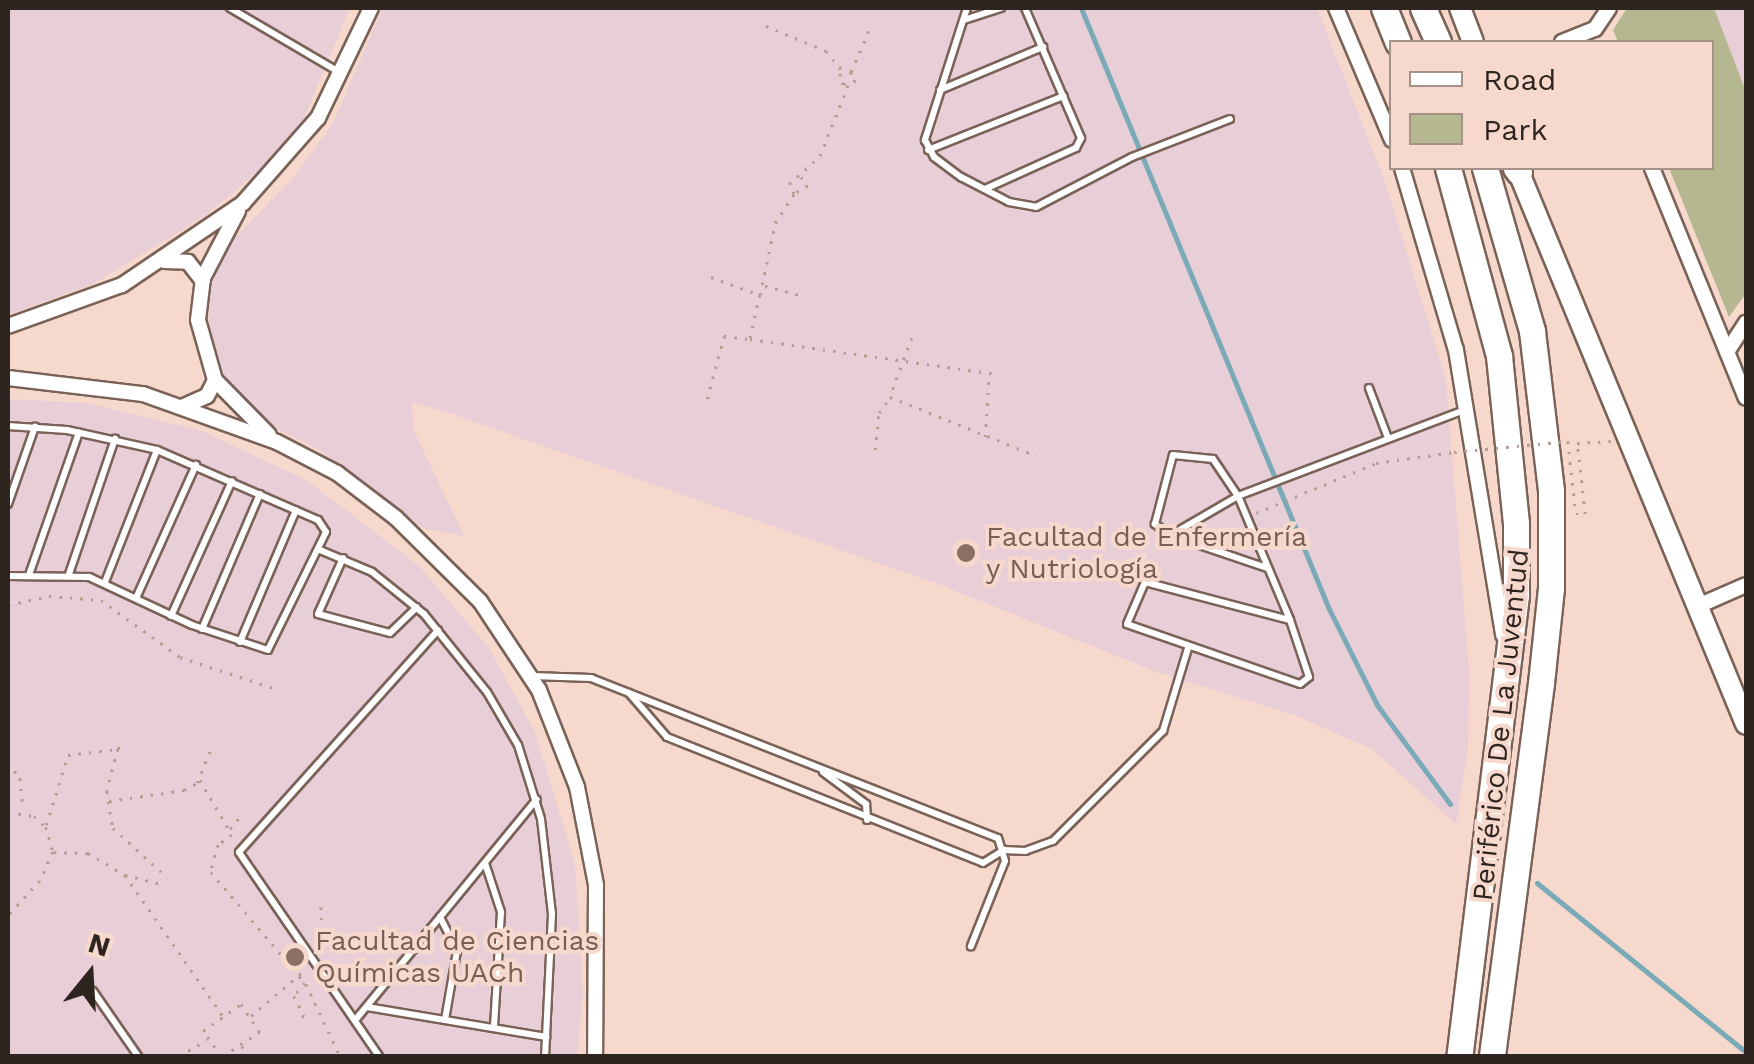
<!DOCTYPE html>
<html>
<head>
<meta charset="utf-8">
<style>
  body { margin:0 }
  #map { position:relative; width:1754px; height:1064px; overflow:hidden; background:#f6d9cc; font-family:"Work Sans",sans-serif }
  div>[style] { position:absolute }
  .education>* { inset:0; background:#e7ced7 }
  .green>* { inset:0; background:#b5b791 }
  .stream>* { height:5px; margin:-2.5px; padding:0 2.5px; transform-origin:2.5px; border-radius:2.5px; background:#7aaab7 }
  .path>* { height:2.5px; margin-top:-1.25px; transform-origin:0; background:repeating-linear-gradient(90deg,#b49d93 0 2.5px,transparent 0 10.5px) }
  .roads { filter:drop-shadow(2px 0 #7a6257) drop-shadow(-2px 0 #7a6257) drop-shadow(0 2px #7a6257) drop-shadow(0 -2px #7a6257) }
  .lane>* { height:6px; margin:-3px; padding:0 3px; transform-origin:3px; border-radius:3px; background:#fff }
  .street>* { height:14px; margin:-7px; padding:0 7px; transform-origin:7px; border-radius:7px; background:#fff }
  .secondary>* { height:20px; margin:-10px; padding:0 10px; transform-origin:10px; border-radius:10px; background:#fff }
  .highway>* { height:25px; margin:-12.5px; padding:0 12.5px; transform-origin:12.5px; border-radius:12.5px; background:#fff }
  .path-bridge>* { height:2.5px; margin-top:-1.25px; transform-origin:0; background:repeating-linear-gradient(90deg,#b49d93 0 2.5px,transparent 0 10.5px) }
  .dots>* { width:28px; height:28px; translate:-50% -50%; box-sizing:border-box; border:5px solid #f6d9cc; border-radius:50% }
  span { translate:-50% -50%; white-space:nowrap; text-align:center; line-height:1.15; -webkit-text-stroke:8px #f6d9cc; paint-order:stroke }
  .education-label { font-size:28px; color:#785e54 }
  .left { translate:0 -50%; text-align:left }
  .street-label { font-size:28px; color:#2f2520 }
  .frame { position:absolute; inset:0; border:10px solid #2f2520; pointer-events:none }
  .legend { position:absolute; left:1389px; top:40px; width:325px; height:130px; box-sizing:border-box; background:#f6d9cc; border:2px solid #a69187; margin:0; padding:12px 18px; list-style:none; font-size:30px; color:#2f2520 }
  .legend li { display:flex; align-items:center; gap:20px; height:50px }
  .legend b { width:50px; border:2px solid #a69187 }
  .north { position:absolute; left:40px; top:924px; width:100px; height:100px; -webkit-text-stroke:8px #f6d9cc; paint-order:stroke; rotate:18deg; font-size:28px; font-weight:700; line-height:40px; text-align:center; color:#2f2520 }
  .north::after { content:''; display:block; margin:auto; width:35px; height:45px; background:#2f2520; clip-path:polygon(50% 0,100% 100%,50% 72%,0 100%) }
</style>
</head>
<body>
<div id="map">
  <div class="education">
    <i style="clip-path:polygon(8px 8px,350px 8px,297px 135px,242px 185px,206px 215px,95px 283px,8px 315px)"></i>
    <i style="clip-path:polygon(383px 8px,1317px 8px,1385px 182px,1446px 380px,1469px 672px,1468px 749px,1456px 824px,1372px 749px,1294px 715px,1157px 672px,941px 585px,449px 413px,412px 402px,413px 429px,464px 536px,423px 528px,321px 451px,254px 417px,228px 391px,217px 364px,206px 301px,226px 247px,294px 177px,333px 123px)"></i>
    <i style="clip-path:polygon(1714px 8px,1746px 8px,1746px 92px)"></i>
    <i style="clip-path:polygon(8px 399px,87px 403px,202px 431px,306px 480px,418px 565px,489px 648px,535px 732px,575px 864px,583px 995px,577px 1056px,8px 1056px)"></i>
  </div>
  <div class="green">
    <i style="clip-path:polygon(1627px 8px,1714px 8px,1746px 92px,1746px 293px,1729px 317px,1669px 168px,1712px 168px,1712px 42px,1618px 42px,1613px 30px)"></i>
  </div>
  <div class="stream">
    <i style="left:1081px;top:8px;width:650px;rotate:67.58deg"></i>
    <i style="left:1329px;top:609px;width:107px;rotate:63.4deg"></i>
    <i style="left:1377px;top:705px;width:123px;rotate:53.6deg"></i>
    <i style="left:1537px;top:883px;width:269px;rotate:39deg"></i>
  </div>
  <div class="path">
    <i style="left:766px;top:26px;width:65px;rotate:22.6deg"></i>
    <i style="left:826px;top:51px;width:25px;rotate:50deg"></i>
    <i style="left:851px;top:72px;width:10px;rotate:61deg"></i>
    <i style="left:856px;top:81px;width:14px;rotate:163deg"></i>
    <i style="left:843px;top:85px;width:11px;rotate:-112deg"></i>
    <i style="left:839px;top:75px;width:12px;rotate:-14deg"></i>
    <i style="left:851px;top:72px;width:46px;rotate:-66.8deg"></i>
    <i style="left:801px;top:177px;width:11px;rotate:52deg"></i>
    <i style="left:808px;top:186px;width:16px;rotate:150deg"></i>
    <i style="left:794px;top:194px;width:11px;rotate:-117deg"></i>
    <i style="left:789px;top:184px;width:42px;rotate:-42.1deg"></i>
    <i style="left:820px;top:156px;width:76px;rotate:-68.5deg"></i>
    <i style="left:711px;top:277px;width:52px;rotate:20.2deg"></i>
    <i style="left:760px;top:295px;width:74px;rotate:-78.2deg"></i>
    <i style="left:775px;top:223px;width:35px;rotate:-57deg"></i>
    <i style="left:765px;top:286px;width:40px;rotate:14.4deg"></i>
    <i style="left:760px;top:295px;width:45px;rotate:102.8deg"></i>
    <i style="left:750px;top:339px;width:247px;rotate:8.1deg"></i>
    <i style="left:912px;top:338px;width:63px;rotate:110.4deg"></i>
    <i style="left:890px;top:397px;width:158px;rotate:21.9deg"></i>
    <i style="left:707px;top:399px;width:65px;rotate:-74.9deg"></i>
    <i style="left:724px;top:336px;width:24px;rotate:7deg"></i>
    <i style="left:985px;top:437px;width:62px;rotate:-86.3deg"></i>
    <i style="left:1577px;top:443px;width:34px;rotate:-3deg"></i>
    <i style="left:875px;top:450px;width:37px;rotate:-84deg"></i>
    <i style="left:879px;top:413px;width:18px;rotate:-56deg"></i>
    <i style="left:1256px;top:513px;width:130px;rotate:-22.6deg"></i>
    <i style="left:1376px;top:463px;width:79px;rotate:-8deg"></i>
    <i style="left:8px;top:605px;width:42px;rotate:-12.4deg"></i>
    <i style="left:49px;top:596px;width:52px;rotate:4.4deg"></i>
    <i style="left:101px;top:600px;width:97px;rotate:35.8deg"></i>
    <i style="left:180px;top:657px;width:99px;rotate:18.3deg"></i>
    <i style="left:118px;top:749px;width:43px;rotate:104.7deg"></i>
    <i style="left:107px;top:791px;width:37px;rotate:81deg"></i>
    <i style="left:113px;top:828px;width:74px;rotate:42.3deg"></i>
    <i style="left:8px;top:763px;width:19px;rotate:51deg"></i>
    <i style="left:20px;top:778px;width:31px;rotate:84deg"></i>
    <i style="left:200px;top:780px;width:61px;rotate:59.7deg"></i>
    <i style="left:109px;top:801px;width:76px;rotate:-8.3deg"></i>
    <i style="left:184px;top:790px;width:15px;rotate:-28deg"></i>
    <i style="left:197px;top:783px;width:35px;rotate:-68deg"></i>
    <i style="left:8px;top:812px;width:26px;rotate:9deg"></i>
    <i style="left:34px;top:816px;width:16px;rotate:43deg"></i>
    <i style="left:46px;top:827px;width:26px;rotate:74deg"></i>
    <i style="left:53px;top:852px;width:32px;rotate:114deg"></i>
    <i style="left:40px;top:881px;width:47px;rotate:132.4deg"></i>
    <i style="left:46px;top:825px;width:73px;rotate:-72.6deg"></i>
    <i style="left:68px;top:755px;width:50px;rotate:-6.8deg"></i>
    <i style="left:118px;top:749px;width:9px;rotate:-58deg"></i>
    <i style="left:230px;top:829px;width:21px;rotate:-51deg"></i>
    <i style="left:232px;top:835px;width:17px;rotate:144deg"></i>
    <i style="left:218px;top:845px;width:28px;rotate:105deg"></i>
    <i style="left:211px;top:872px;width:145px;rotate:49.7deg"></i>
    <i style="left:305px;top:983px;width:17px;rotate:130deg"></i>
    <i style="left:294px;top:996px;width:22px;rotate:63deg"></i>
    <i style="left:304px;top:1016px;width:7px;rotate:135deg"></i>
    <i style="left:54px;top:852px;width:34px;rotate:2deg"></i>
    <i style="left:88px;top:853px;width:43px;rotate:30.7deg"></i>
    <i style="left:125px;top:875px;width:42px;rotate:13.7deg"></i>
    <i style="left:125px;top:875px;width:172px;rotate:55.2deg"></i>
    <i style="left:321px;top:907px;width:47px;rotate:87.6deg"></i>
    <i style="left:306px;top:984px;width:80px;rotate:64.7deg"></i>
    <i style="left:251px;top:1016px;width:72px;rotate:-40.5deg"></i>
    <i style="left:242px;top:1046px;width:11px;rotate:63deg"></i>
    <i style="left:179px;top:1056px;width:32px;rotate:-30deg"></i>
    <i style="left:221px;top:1056px;width:31px;rotate:-126deg"></i>
    <i style="left:203px;top:1031px;width:47px;rotate:-35.4deg"></i>
    <i style="left:241px;top:1004px;width:34px;rotate:56deg"></i>
    <i style="left:260px;top:1032px;width:43px;rotate:146.3deg"></i>
  </div>
  <div class="roads">
    <div class="lane">
      <i style="left:230px;top:8px;width:129px;rotate:30.4deg"></i>
      <i style="left:967px;top:8px;width:139px;rotate:107.7deg"></i>
      <i style="left:925px;top:140px;width:19px;rotate:62deg"></i>
      <i style="left:934px;top:157px;width:34px;rotate:37deg"></i>
      <i style="left:961px;top:177px;width:54px;rotate:27.5deg"></i>
      <i style="left:1009px;top:202px;width:27px;rotate:10deg"></i>
      <i style="left:1036px;top:207px;width:108px;rotate:-27.5deg"></i>
      <i style="left:1132px;top:157px;width:105px;rotate:-21.2deg"></i>
      <i style="left:964px;top:20px;width:39px;rotate:-18deg"></i>
      <i style="left:940px;top:90px;width:112px;rotate:-22.7deg"></i>
      <i style="left:928px;top:150px;width:146px;rotate:-21.7deg"></i>
      <i style="left:985px;top:189px;width:100px;rotate:-24.3deg"></i>
      <i style="left:1076px;top:148px;width:11px;rotate:-63deg"></i>
      <i style="left:1081px;top:138px;width:142px;rotate:-113.3deg"></i>
      <i style="left:1369px;top:388px;width:53px;rotate:69.2deg"></i>
      <i style="left:8px;top:426px;width:59px;rotate:3.9deg"></i>
      <i style="left:67px;top:430px;width:92px;rotate:12.5deg"></i>
      <i style="left:157px;top:450px;width:176px;rotate:23.5deg"></i>
      <i style="left:318px;top:520px;width:14px;rotate:56deg"></i>
      <i style="left:326px;top:532px;width:131px;rotate:116.2deg"></i>
      <i style="left:268px;top:650px;width:80px;rotate:-161.8deg"></i>
      <i style="left:192px;top:625px;width:114px;rotate:-155deg"></i>
      <i style="left:89px;top:577px;width:81px;rotate:-179.3deg"></i>
      <i style="left:8px;top:504px;width:82px;rotate:-70.7deg"></i>
      <i style="left:1171px;top:535px;width:78px;rotate:-30.2deg"></i>
      <i style="left:1238px;top:496px;width:245px;rotate:-20.8deg"></i>
      <i style="left:320px;top:550px;width:56px;rotate:22.9deg"></i>
      <i style="left:372px;top:572px;width:67px;rotate:38.9deg"></i>
      <i style="left:424px;top:614px;width:100px;rotate:51.1deg"></i>
      <i style="left:487px;top:692px;width:61px;rotate:59.7deg"></i>
      <i style="left:518px;top:745px;width:77px;rotate:72.7deg"></i>
      <i style="left:541px;top:819px;width:96px;rotate:83.4deg"></i>
      <i style="left:552px;top:914px;width:142px;rotate:92.8deg"></i>
      <i style="left:343px;top:558px;width:61px;rotate:114.1deg"></i>
      <i style="left:318px;top:614px;width:74px;rotate:14.8deg"></i>
      <i style="left:390px;top:633px;width:37px;rotate:-44deg"></i>
      <i style="left:1267px;top:568px;width:102px;rotate:-161.2deg"></i>
      <i style="left:1170px;top:535px;width:19px;rotate:-144deg"></i>
      <i style="left:1155px;top:524px;width:71px;rotate:-75.4deg"></i>
      <i style="left:1173px;top:455px;width:40px;rotate:5.7deg"></i>
      <i style="left:1213px;top:459px;width:45px;rotate:56deg"></i>
      <i style="left:1238px;top:496px;width:134px;rotate:67.2deg"></i>
      <i style="left:1290px;top:620px;width:60px;rotate:71.6deg"></i>
      <i style="left:1309px;top:677px;width:11px;rotate:142deg"></i>
      <i style="left:1300px;top:684px;width:183px;rotate:-160.9deg"></i>
      <i style="left:1127px;top:624px;width:46px;rotate:-66.8deg"></i>
      <i style="left:1145px;top:582px;width:150px;rotate:14.7deg"></i>
      <i style="left:69px;top:574px;width:143px;rotate:-71.2deg"></i>
      <i style="left:29px;top:575px;width:151px;rotate:-70.7deg"></i>
      <i style="left:105px;top:582px;width:142px;rotate:-68.5deg"></i>
      <i style="left:137px;top:596px;width:144px;rotate:-65.8deg"></i>
      <i style="left:171px;top:616px;width:148px;rotate:-65.7deg"></i>
      <i style="left:202px;top:629px;width:147px;rotate:-66.8deg"></i>
      <i style="left:240px;top:642px;width:143px;rotate:-67deg"></i>
      <i style="left:532px;top:676px;width:59px;rotate:1.9deg"></i>
      <i style="left:591px;top:678px;width:437px;rotate:21.5deg"></i>
      <i style="left:998px;top:838px;width:24px;rotate:73deg"></i>
      <i style="left:1005px;top:861px;width:92px;rotate:111.8deg"></i>
      <i style="left:629px;top:693px;width:58px;rotate:49.2deg"></i>
      <i style="left:667px;top:737px;width:340px;rotate:21.7deg"></i>
      <i style="left:983px;top:863px;width:25px;rotate:-32deg"></i>
      <i style="left:1004px;top:850px;width:21px;rotate:3deg"></i>
      <i style="left:1025px;top:851px;width:30px;rotate:-20deg"></i>
      <i style="left:1053px;top:841px;width:156px;rotate:-45deg"></i>
      <i style="left:1163px;top:731px;width:87px;rotate:-73.2deg"></i>
      <i style="left:823px;top:772px;width:54px;rotate:36.7deg"></i>
      <i style="left:866px;top:804px;width:16px;rotate:86deg"></i>
      <i style="left:485px;top:863px;width:52px;rotate:71.9deg"></i>
      <i style="left:501px;top:912px;width:116px;rotate:93.5deg"></i>
      <i style="left:440px;top:917px;width:38px;rotate:63deg"></i>
      <i style="left:457px;top:951px;width:70px;rotate:99.9deg"></i>
      <i style="left:93px;top:991px;width:79px;rotate:55.3deg"></i>
      <i style="left:367px;top:1007px;width:182px;rotate:9.5deg"></i>
      <i style="left:357px;top:1018px;width:283px;rotate:-50.6deg"></i>
      <i style="left:379px;top:1056px;width:247px;rotate:-124.5deg"></i>
      <i style="left:239px;top:852px;width:298px;rotate:-48.1deg"></i>
    </div>
    <div class="street">
      <i style="left:1336px;top:8px;width:143px;rotate:67deg"></i>
      <i style="left:1562px;top:42px;width:35px;rotate:-22deg"></i>
      <i style="left:1595px;top:29px;width:25px;rotate:-56deg"></i>
      <i style="left:1402px;top:168px;width:190px;rotate:73.5deg"></i>
      <i style="left:1456px;top:350px;width:289px;rotate:80.6deg"></i>
      <i style="left:1652px;top:168px;width:248px;rotate:67.8deg"></i>
      <i style="left:238px;top:211px;width:76px;rotate:117.6deg"></i>
      <i style="left:203px;top:278px;width:42px;rotate:96.8deg"></i>
      <i style="left:198px;top:320px;width:62px;rotate:74.2deg"></i>
      <i style="left:215px;top:380px;width:77px;rotate:45.5deg"></i>
      <i style="left:164px;top:261px;width:24px;rotate:2deg"></i>
      <i style="left:188px;top:262px;width:24px;rotate:52deg"></i>
      <i style="left:8px;top:326px;width:121px;rotate:-19.8deg"></i>
      <i style="left:122px;top:285px;width:146px;rotate:-34.1deg"></i>
      <i style="left:243px;top:203px;width:113px;rotate:-48.6deg"></i>
      <i style="left:318px;top:118px;width:122px;rotate:-64.3deg"></i>
      <i style="left:1727px;top:352px;width:35px;rotate:-57deg"></i>
      <i style="left:8px;top:378px;width:136px;rotate:6.8deg"></i>
      <i style="left:143px;top:394px;width:142px;rotate:19.7deg"></i>
      <i style="left:277px;top:442px;width:68px;rotate:27.3deg"></i>
      <i style="left:337px;top:473px;width:74px;rotate:37.3deg"></i>
      <i style="left:396px;top:518px;width:118px;rotate:44.7deg"></i>
      <i style="left:480px;top:601px;width:107px;rotate:56.5deg"></i>
      <i style="left:539px;top:690px;width:104px;rotate:68.6deg"></i>
      <i style="left:577px;top:787px;width:100px;rotate:79deg"></i>
      <i style="left:596px;top:885px;width:171px;rotate:90.3deg"></i>
      <i style="left:182px;top:407px;width:27px;rotate:-24deg"></i>
      <i style="left:207px;top:396px;width:18px;rotate:-63deg"></i>
      <i style="left:1698px;top:606px;width:52px;rotate:-23.6deg"></i>
    </div>
    <div class="secondary">
      <i style="left:1460px;top:8px;width:36px;rotate:69deg"></i>
      <i style="left:1517px;top:168px;width:601px;rotate:67.61deg"></i>
    </div>
    <div class="highway">
      <i style="left:1384px;top:8px;width:37px;rotate:68deg"></i>
      <i style="left:1423px;top:8px;width:37px;rotate:66deg"></i>
      <i style="left:1448px;top:168px;width:195px;rotate:74.8deg"></i>
      <i style="left:1499px;top:356px;width:169px;rotate:84.2deg"></i>
      <i style="left:1516px;top:524px;width:71px;rotate:90deg"></i>
      <i style="left:1516px;top:595px;width:465px;rotate:97deg"></i>
      <i style="left:1485px;top:168px;width:170px;rotate:73.9deg"></i>
      <i style="left:1532px;top:331px;width:161px;rotate:83.2deg"></i>
      <i style="left:1551px;top:491px;width:97px;rotate:90deg"></i>
      <i style="left:1551px;top:588px;width:96px;rotate:96deg"></i>
      <i style="left:1541px;top:683px;width:376px;rotate:97.5deg"></i>
      <i style="left:1516px;top:168px;width:5px;rotate:53deg"></i>
    </div>
  </div>
  <div class="path-bridge">
    <i style="left:1454px;top:452px;width:115px;rotate:-5.5deg"></i>
    <i style="left:1568px;top:441px;width:73px;rotate:83.7deg"></i>
    <i style="left:1576px;top:514px;width:9px"></i>
    <i style="left:1585px;top:514px;width:71px;rotate:-96.4deg"></i>
  </div>
  <div class="dots">
    <i style="left:966px;top:553px;background:#8d6e63"></i>
    <i style="left:295px;top:957px;background:#8d6e63"></i>
  </div>
  <div class="education-label">
    <span class="left" style="left:986px;top:553px">Facultad de Enfermería<br>y Nutriología</span>
    <span class="left" style="left:315px;top:957px">Facultad de Ciencias<br>Químicas UACh</span>
  </div>
  <div class="street-label">
    <span style="left:1501px;top:725px;rotate:-84deg">Periférico De La Juventud</span>
  </div>
  <div class="frame"></div>
  <ul class="legend">
  <li><b style="height:12px;background:#fff"></b>Road</li>
  <li><b style="height:28px;background:#b5b791"></b>Park</li>
  </ul>
  <div class="north">N</div>
</div>
</body>
</html>
